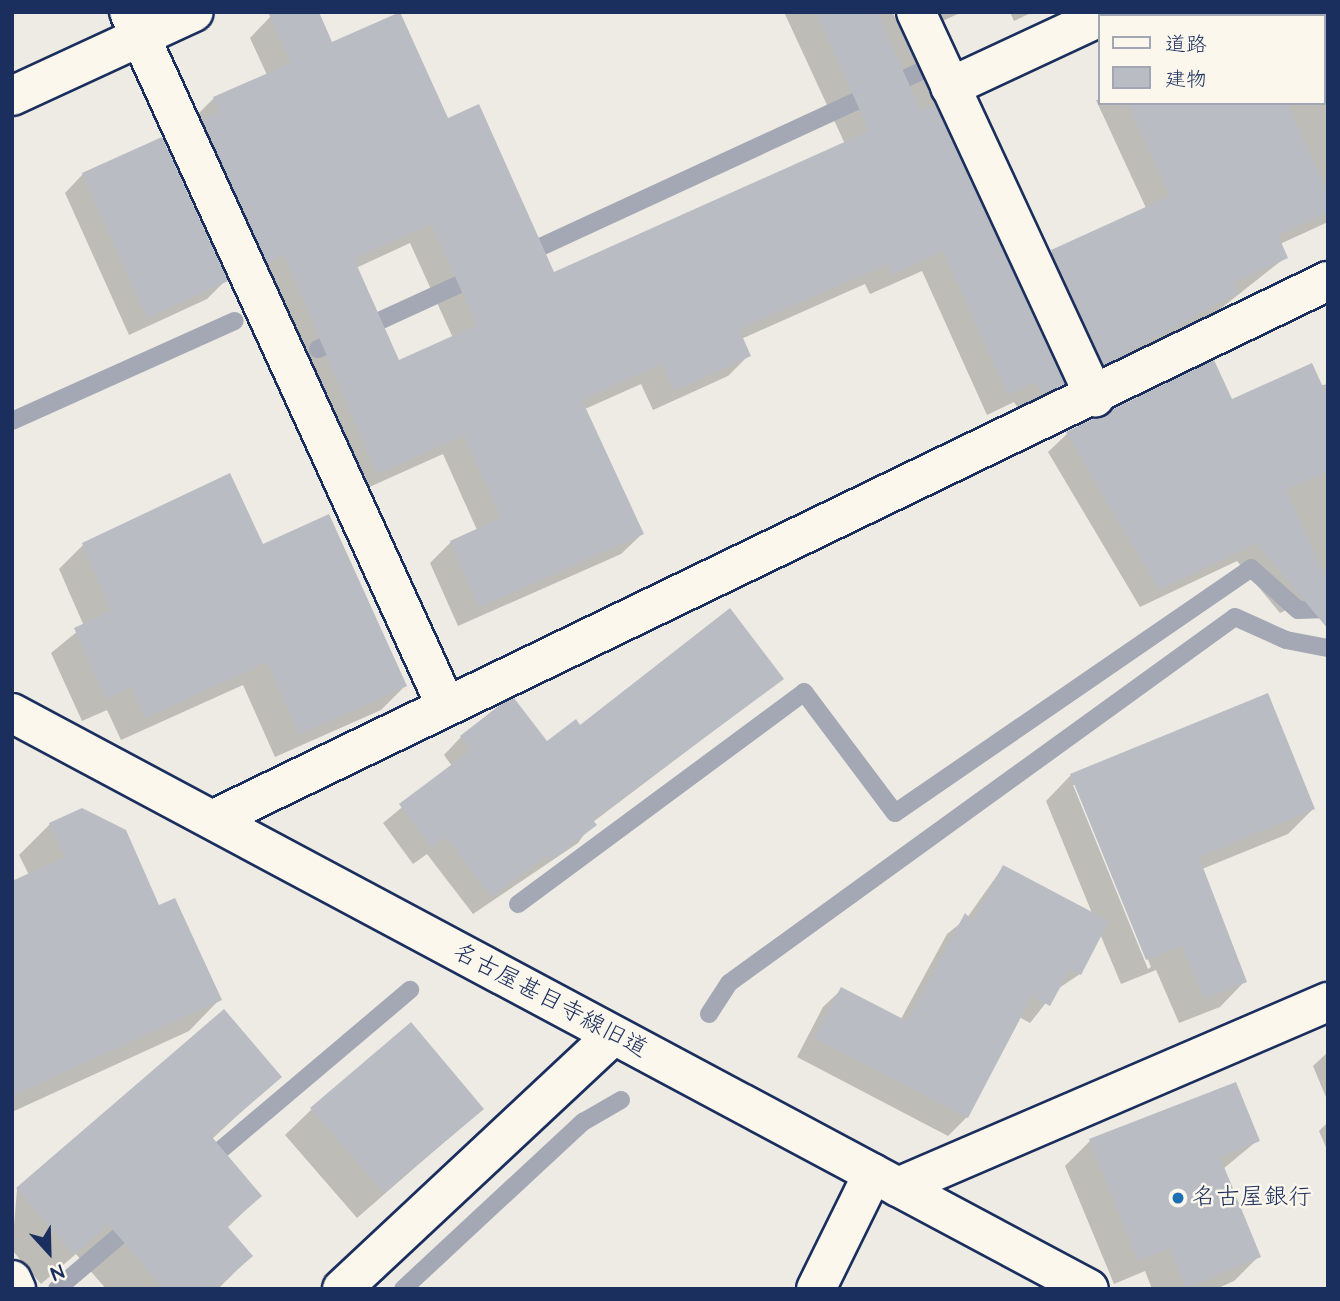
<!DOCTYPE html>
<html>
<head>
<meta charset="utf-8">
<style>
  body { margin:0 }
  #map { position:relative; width:1340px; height:1301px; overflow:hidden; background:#eeebe4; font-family:"Architects Daughter","Klee One",sans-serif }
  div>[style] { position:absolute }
  .shadow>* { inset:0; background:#0003 }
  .stream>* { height:18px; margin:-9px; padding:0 9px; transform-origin:9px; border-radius:9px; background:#a3a8b4 }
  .building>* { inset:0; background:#b9bcc3 }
  .roads { filter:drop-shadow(2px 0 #1b2f5e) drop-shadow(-2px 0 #1b2f5e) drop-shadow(0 2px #1b2f5e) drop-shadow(0 -2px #1b2f5e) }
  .street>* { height:38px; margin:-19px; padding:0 19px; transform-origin:19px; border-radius:19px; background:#fbf7ec }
  .secondary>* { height:38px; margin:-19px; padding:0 19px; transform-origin:19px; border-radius:19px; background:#fbf7ec }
  .dots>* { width:19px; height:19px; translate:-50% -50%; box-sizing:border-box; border:4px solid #fbf7ec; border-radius:50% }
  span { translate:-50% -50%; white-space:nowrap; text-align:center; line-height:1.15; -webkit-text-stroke:5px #fbf7ec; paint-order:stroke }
  .street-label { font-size:24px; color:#1b2f5e }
  .poi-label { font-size:24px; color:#1b2f5e }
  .left { translate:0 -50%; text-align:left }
  .frame { position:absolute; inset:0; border:14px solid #1b2f5e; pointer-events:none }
  .legend { position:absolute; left:1098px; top:14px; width:228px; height:91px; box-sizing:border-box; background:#fbf7ec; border:2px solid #a1a7b3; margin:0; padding:9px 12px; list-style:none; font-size:21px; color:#1b2f5e }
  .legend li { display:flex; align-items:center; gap:14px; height:35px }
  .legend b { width:35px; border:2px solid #a1a7b3 }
  .north { position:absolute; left:14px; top:1217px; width:70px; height:70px; -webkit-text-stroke:5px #fbf7ec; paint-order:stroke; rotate:158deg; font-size:19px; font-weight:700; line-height:28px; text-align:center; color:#1b2f5e }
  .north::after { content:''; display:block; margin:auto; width:24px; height:32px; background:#1b2f5e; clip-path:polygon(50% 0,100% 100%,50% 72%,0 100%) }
</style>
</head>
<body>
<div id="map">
  <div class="shadow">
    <i style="clip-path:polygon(evenodd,784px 12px,962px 12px,919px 32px,907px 14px,893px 13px,1063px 383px,1022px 414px,1014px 402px,987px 415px,922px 271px,870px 294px,865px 284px,741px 339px,749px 355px,728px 376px,653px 410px,641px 384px,585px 409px,642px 534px,621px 554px,458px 626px,430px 563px,451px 542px,477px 530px,443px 454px,356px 493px,193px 119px,214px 98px,267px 75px,250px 38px,270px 17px,332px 44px,447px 120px,554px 274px,845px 144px,784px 12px,410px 243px,453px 338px,399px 363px,356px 268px,410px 243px)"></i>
    <i style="clip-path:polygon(1010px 12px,1033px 12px,1014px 21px)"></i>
    <i style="clip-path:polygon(1182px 12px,1241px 12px,1243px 16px,1175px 16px)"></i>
    <i style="clip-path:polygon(1328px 56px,1328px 222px,1280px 244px,1286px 257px,1215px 313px,1084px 384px,1032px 272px,1052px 252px,1146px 208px,1096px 100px,1324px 103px)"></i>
    <i style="clip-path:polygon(83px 174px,226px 280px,207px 299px,129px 335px,65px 193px)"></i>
    <i style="clip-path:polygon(1214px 363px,1231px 401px,1328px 384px,1328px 625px,1314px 597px,1280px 613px,1237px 561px,1140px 607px,1048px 452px,1067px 434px)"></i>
    <i style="clip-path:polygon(230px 475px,262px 546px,405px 686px,381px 710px,275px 757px,243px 685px,121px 740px,107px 710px,82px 721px,51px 653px,84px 626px,59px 569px,83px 545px)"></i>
    <i style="clip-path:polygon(782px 679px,593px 822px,578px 843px,473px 914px,427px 854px,413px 864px,383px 823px,452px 766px,444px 755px,461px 737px,546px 743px,579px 728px)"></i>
    <i style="clip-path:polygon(evenodd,1071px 775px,1313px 809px,1288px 834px,1202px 869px,1245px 981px,1220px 1007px,1179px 1023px,1156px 970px,1121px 984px,1100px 934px,1080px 974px,1056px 990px,1030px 1023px,1019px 1017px,967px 1117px,948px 1136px,797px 1057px,823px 1007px,842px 989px,901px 1019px,947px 934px,967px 918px,1003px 867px,1092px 913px,1046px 801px,1071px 775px,1073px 785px,1077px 785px,1151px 967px,1148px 969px,1073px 785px)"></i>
    <i style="clip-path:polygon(50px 824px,158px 907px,219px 1000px,189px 1031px,12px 1112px,12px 883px,29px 875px,19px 855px)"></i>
    <i style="clip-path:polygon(1328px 1052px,1328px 1102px,1313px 1066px)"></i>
    <i style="clip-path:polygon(279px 1077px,212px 1139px,260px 1196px,227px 1228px,251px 1256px,218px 1289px,106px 1289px,76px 1254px,41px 1284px,12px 1250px,17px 1189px)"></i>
    <i style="clip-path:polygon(1235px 1084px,1258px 1140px,1223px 1169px,1259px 1256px,1234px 1281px,1216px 1289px,1152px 1289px,1145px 1271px,1114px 1284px,1065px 1166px,1090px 1141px)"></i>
    <i style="clip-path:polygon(312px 1109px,482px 1109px,357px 1218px,285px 1135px)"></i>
    <i style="clip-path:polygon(1328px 1122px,1328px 1152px,1319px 1131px)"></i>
  </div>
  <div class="stream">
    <i style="left:521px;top:256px;width:439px;rotate:-24.8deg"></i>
    <i style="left:318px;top:349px;width:178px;rotate:-24.6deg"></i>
    <i style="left:12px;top:421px;width:244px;rotate:-24.2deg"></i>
    <i style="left:518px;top:904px;width:356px;rotate:-36.5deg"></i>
    <i style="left:804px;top:692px;width:151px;rotate:53.1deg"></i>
    <i style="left:895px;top:813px;width:432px;rotate:-34.5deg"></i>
    <i style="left:1251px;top:568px;width:63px;rotate:41.8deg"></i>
    <i style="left:1298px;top:610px;width:30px;rotate:-2deg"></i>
    <i style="left:709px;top:1014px;width:37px;rotate:-57deg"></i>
    <i style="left:729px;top:983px;width:624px;rotate:-35.88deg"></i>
    <i style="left:1235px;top:617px;width:56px;rotate:24.3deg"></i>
    <i style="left:1286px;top:640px;width:43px;rotate:10.8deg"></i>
    <i style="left:204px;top:1164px;width:270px;rotate:-40.2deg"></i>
    <i style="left:57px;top:1289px;width:105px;rotate:-40.4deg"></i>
    <i style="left:403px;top:1289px;width:246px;rotate:-42.9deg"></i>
    <i style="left:583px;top:1122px;width:44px;rotate:-30.1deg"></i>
  </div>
  <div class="building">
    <i style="clip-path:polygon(evenodd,268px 12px,319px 12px,332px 42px,400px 12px,448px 118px,479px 104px,554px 272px,869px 131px,816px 12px,877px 12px,921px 111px,935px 104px,1065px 384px,1043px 394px,1035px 382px,1008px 395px,943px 251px,891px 275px,887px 264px,739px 329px,751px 356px,674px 391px,662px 364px,582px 400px,644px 534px,479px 607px,450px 541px,501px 518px,464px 435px,377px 474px,284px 255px,267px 263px,202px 119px,220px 112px,213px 97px,291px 63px,268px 12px,431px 224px,477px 325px,399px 360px,354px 259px,431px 224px)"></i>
    <i style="clip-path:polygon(1127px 103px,1287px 103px,1328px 193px,1328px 212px,1278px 235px,1288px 258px,1233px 283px,1238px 293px,1104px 365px,1051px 250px,1170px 196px)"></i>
    <i style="clip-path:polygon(162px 137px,228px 281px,147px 318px,82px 173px)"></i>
    <i style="clip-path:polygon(1214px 360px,1232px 399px,1312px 363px,1328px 398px,1328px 471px,1286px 490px,1328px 583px,1328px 629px,1256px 543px,1159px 590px,1066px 432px)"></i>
    <i style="clip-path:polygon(230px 473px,263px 544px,329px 514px,407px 686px,299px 735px,267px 662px,145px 718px,131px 687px,106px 699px,74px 628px,111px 611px,82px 543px)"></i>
    <i style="clip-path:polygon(730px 608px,784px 679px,593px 820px,597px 825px,551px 860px,547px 855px,491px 897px,446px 837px,432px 848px,399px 804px,471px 750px,460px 736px,500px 705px,514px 698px,547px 741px,576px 719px,580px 725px)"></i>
    <i style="clip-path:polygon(1268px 693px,1315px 809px,1199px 857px,1247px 982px,1204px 999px,1182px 946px,1146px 960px,1070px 774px)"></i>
    <i style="clip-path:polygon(82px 808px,126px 830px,159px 905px,175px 898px,222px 1000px,12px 1096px,12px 881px,65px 857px,49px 823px)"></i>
    <i style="clip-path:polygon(1003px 865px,1109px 921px,1081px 975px,1070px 969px,1050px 1006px,1032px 996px,968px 1118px,814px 1038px,841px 987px,907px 1021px,965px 913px,973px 921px)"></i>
    <i style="clip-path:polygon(224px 1009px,282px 1077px,212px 1137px,262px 1196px,227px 1226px,253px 1256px,215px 1289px,164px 1289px,108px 1224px,74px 1255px,16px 1188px)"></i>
    <i style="clip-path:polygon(411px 1022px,484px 1109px,384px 1193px,310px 1108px)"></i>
    <i style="clip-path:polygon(1236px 1082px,1260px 1141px,1220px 1157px,1261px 1257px,1186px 1288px,1170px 1248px,1138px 1261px,1089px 1139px)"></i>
  </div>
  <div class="roads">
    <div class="street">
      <i style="left:129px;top:12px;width:763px;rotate:65.45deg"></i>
      <i style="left:916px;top:12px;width:425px;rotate:65.1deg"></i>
      <i style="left:950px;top:87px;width:166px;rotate:-25deg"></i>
      <i style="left:12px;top:96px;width:200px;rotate:-24.8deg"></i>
      <i style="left:214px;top:819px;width:1237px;rotate:-25.78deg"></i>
      <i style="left:898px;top:1187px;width:468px;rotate:-23.3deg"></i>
      <i style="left:12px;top:1280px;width:10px;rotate:66deg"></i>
      <i style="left:342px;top:1289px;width:371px;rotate:-43.1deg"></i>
      <i style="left:816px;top:1289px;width:129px;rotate:-63.8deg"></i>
    </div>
    <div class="secondary">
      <i style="left:12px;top:713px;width:1221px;rotate:28.14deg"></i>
    </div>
  </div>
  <div class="dots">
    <i style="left:1178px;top:1198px;background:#1f6fb2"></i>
  </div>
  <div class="street-label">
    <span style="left:550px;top:1001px;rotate:28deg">名古屋甚目寺線旧道</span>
  </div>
  <div class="poi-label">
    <span class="left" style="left:1192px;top:1198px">名古屋銀行</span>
  </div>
  <div class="frame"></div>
  <ul class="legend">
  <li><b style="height:9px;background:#fbf7ec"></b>道路</li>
  <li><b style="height:19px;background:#b9bcc3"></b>建物</li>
  </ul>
  <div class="north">N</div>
</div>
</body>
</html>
